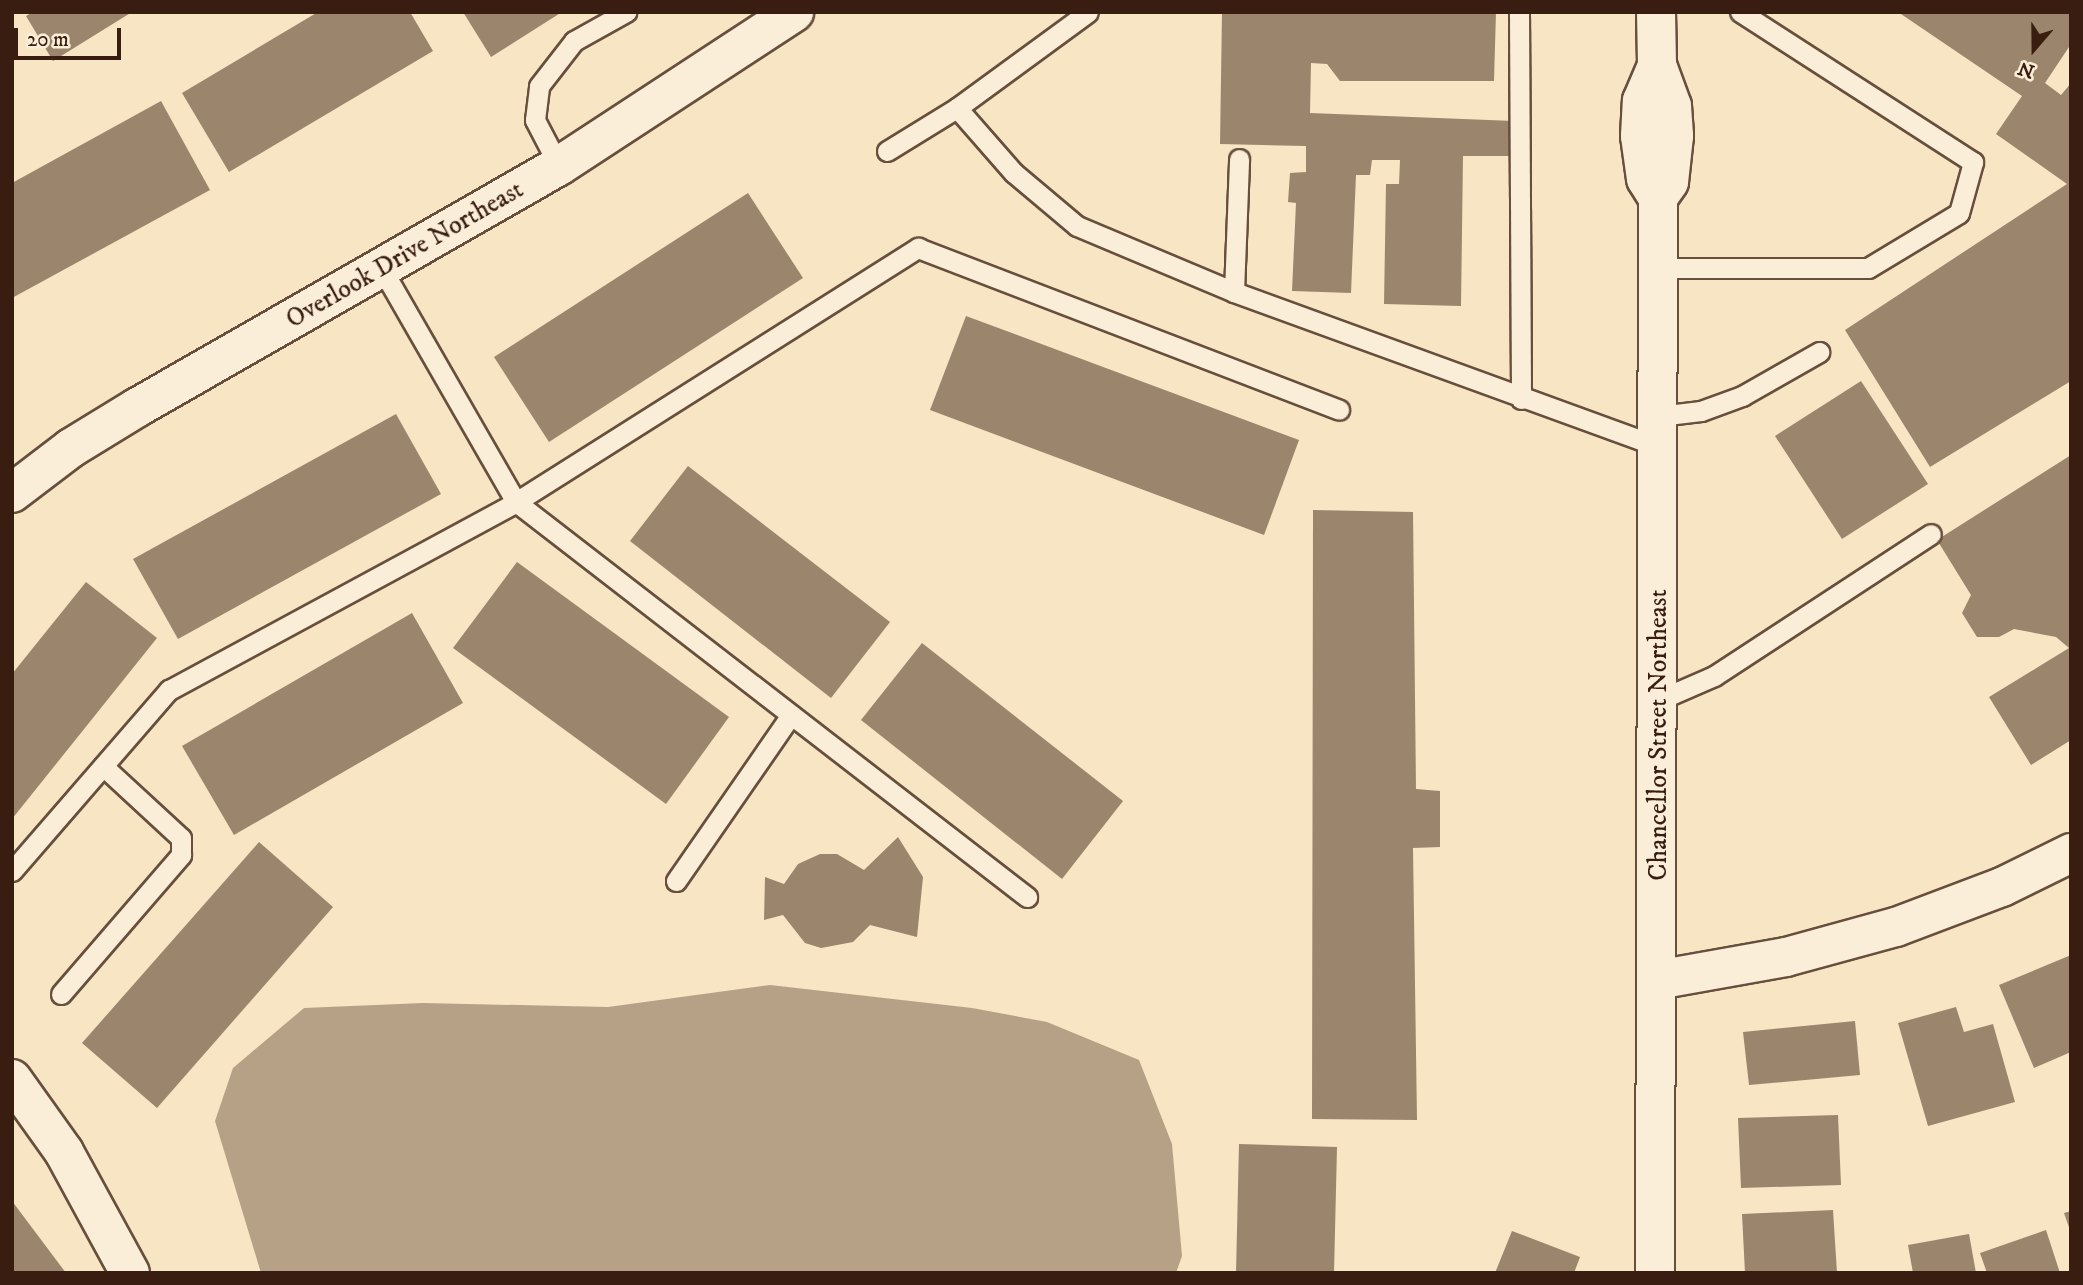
<!DOCTYPE html>
<html>
<head>
<meta charset="utf-8">
<style>
  body { margin:0 }
  #map { position:relative; width:2083px; height:1285px; overflow:hidden; background:#f7e5c3; font-family:"IM FELL DW Pica",serif }
  div>[style] { position:absolute }
  .water>* { inset:0; background:#b6a186 }
  .building>* { inset:0; background:#9c856d }
  .roads { filter:drop-shadow(2px 0 #684f3d) drop-shadow(-2px 0 #684f3d) drop-shadow(0 2px #684f3d) drop-shadow(0 -2px #684f3d) }
  .lane>* { height:19px; margin:-9.5px; padding:0 9.5px; transform-origin:9.5px; border-radius:9.5px; background:#faeed8 }
  .street>* { height:38px; margin:-19px; padding:0 19px; transform-origin:19px; border-radius:19px; background:#faeed8 }
  .secondary>* { height:38px; margin:-19px; padding:0 19px; transform-origin:19px; border-radius:19px; background:#faeed8 }
  span { translate:-50% -50%; white-space:nowrap; text-align:center; line-height:1.15; -webkit-text-stroke:7px #faeed8; paint-order:stroke }
  .street-label { font-size:26px; color:#391d10 }
  .frame { position:absolute; inset:0; border:14px solid #391d10; pointer-events:none }
  .north { position:absolute; left:1999px; top:14px; width:70px; height:70px; -webkit-text-stroke:5px #faeed8; paint-order:stroke; rotate:200deg; font-size:19px; font-weight:700; line-height:28px; text-align:center; color:#391d10 }
  .north::after { content:''; display:block; margin:auto; width:24px; height:32px; background:#391d10; clip-path:polygon(50% 0,100% 100%,50% 72%,0 100%) }
  .scale { position:absolute; left:14px; top:28px; width:107px; height:32px; box-sizing:border-box; border:4px solid #391d10; border-top:0; padding-left:9px; font-size:21px; line-height:24px; white-space:nowrap; color:#391d10; -webkit-text-stroke:5px #faeed8; paint-order:stroke }
</style>
</head>
<body>
<div id="map">
  <div class="water">
    <i style="clip-path:polygon(770px 985px,972px 1008px,1047px 1022px,1139px 1060px,1172px 1144px,1182px 1256px,1176px 1273px,261px 1273px,215px 1121px,233px 1068px,304px 1008px,423px 1003px,608px 1007px)"></i>
  </div>
  <div class="building">
    <i style="clip-path:polygon(33px 12px,132px 12px,53px 61px,26px 16px)"></i>
    <i style="clip-path:polygon(318px 12px,410px 12px,433px 51px,229px 172px,182px 93px)"></i>
    <i style="clip-path:polygon(463px 12px,562px 12px,491px 57px)"></i>
    <i style="clip-path:polygon(1222px 12px,1496px 12px,1494px 81px,1340px 81px,1327px 64px,1311px 63px,1310px 113px,1514px 121px,1512px 156px,1463px 156px,1461px 306px,1384px 304px,1386px 184px,1399px 184px,1400px 160px,1372px 160px,1370px 175px,1356px 175px,1351px 293px,1292px 291px,1296px 203px,1288px 202px,1290px 173px,1306px 172px,1306px 146px,1220px 144px)"></i>
    <i style="clip-path:polygon(1898px 12px,2071px 12px,2071px 44px,2045px 83px,2061px 95px,2071px 83px,2071px 381px,1930px 467px,1845px 330px,2067px 184px,1996px 134px,2022px 96px)"></i>
    <i style="clip-path:polygon(161px 101px,210px 190px,12px 298px,12px 183px)"></i>
    <i style="clip-path:polygon(748px 193px,803px 278px,549px 442px,494px 357px)"></i>
    <i style="clip-path:polygon(966px 316px,1299px 440px,1264px 535px,930px 410px)"></i>
    <i style="clip-path:polygon(1861px 381px,1928px 484px,1842px 539px,1775px 436px)"></i>
    <i style="clip-path:polygon(396px 414px,441px 494px,178px 639px,133px 559px)"></i>
    <i style="clip-path:polygon(2071px 455px,2071px 740px,2031px 765px,1989px 697px,2069px 648px,2056px 637px,2014px 629px,1999px 637px,1977px 637px,1962px 613px,1971px 595px,1937px 540px)"></i>
    <i style="clip-path:polygon(688px 466px,890px 622px,831px 698px,630px 541px)"></i>
    <i style="clip-path:polygon(1313px 510px,1413px 512px,1416px 789px,1440px 791px,1440px 847px,1413px 848px,1417px 1120px,1312px 1119px)"></i>
    <i style="clip-path:polygon(517px 562px,729px 717px,666px 804px,453px 648px)"></i>
    <i style="clip-path:polygon(86px 582px,157px 638px,12px 819px,12px 674px)"></i>
    <i style="clip-path:polygon(412px 613px,463px 703px,234px 835px,182px 746px)"></i>
    <i style="clip-path:polygon(922px 643px,1123px 801px,1062px 879px,861px 720px)"></i>
    <i style="clip-path:polygon(898px 837px,923px 877px,917px 937px,870px 925px,853px 942px,821px 948px,805px 943px,783px 915px,764px 920px,765px 877px,784px 884px,798px 864px,820px 854px,837px 854px,864px 870px)"></i>
    <i style="clip-path:polygon(259px 842px,333px 907px,157px 1108px,82px 1043px)"></i>
    <i style="clip-path:polygon(2071px 955px,2071px 1052px,2034px 1068px,1999px 985px)"></i>
    <i style="clip-path:polygon(1956px 1007px,1964px 1032px,1993px 1024px,2015px 1102px,1928px 1126px,1898px 1023px)"></i>
    <i style="clip-path:polygon(1855px 1021px,1860px 1075px,1749px 1085px,1743px 1032px)"></i>
    <i style="clip-path:polygon(1838px 1115px,1841px 1185px,1741px 1188px,1738px 1118px)"></i>
    <i style="clip-path:polygon(1239px 1144px,1337px 1147px,1334px 1273px,1236px 1273px)"></i>
    <i style="clip-path:polygon(12px 1201px,66px 1273px,12px 1273px)"></i>
    <i style="clip-path:polygon(1833px 1210px,1837px 1273px,1745px 1273px,1742px 1214px)"></i>
    <i style="clip-path:polygon(2071px 1211px,2071px 1230px,2070px 1230px,2064px 1213px)"></i>
    <i style="clip-path:polygon(2046px 1230px,2060px 1273px,1987px 1273px,1980px 1253px)"></i>
    <i style="clip-path:polygon(1512px 1231px,1580px 1257px,1574px 1273px,1495px 1273px)"></i>
    <i style="clip-path:polygon(1969px 1234px,1976px 1273px,1913px 1273px,1908px 1245px)"></i>
  </div>
  <div class="roads">
    <div class="lane">
      <i style="left:1519px;top:12px;width:387px;rotate:89.7deg"></i>
      <i style="left:957px;top:108px;width:86px;rotate:48.8deg"></i>
      <i style="left:1014px;top:173px;width:82px;rotate:40.1deg"></i>
      <i style="left:1077px;top:226px;width:170px;rotate:22.8deg"></i>
      <i style="left:1234px;top:292px;width:452px;rotate:20deg"></i>
      <i style="left:887px;top:151px;width:82px;rotate:-31.6deg"></i>
      <i style="left:957px;top:108px;width:162px;rotate:-36.2deg"></i>
      <i style="left:559px;top:166px;width:52px;rotate:-117.6deg"></i>
      <i style="left:535px;top:120px;width:34px;rotate:-83deg"></i>
      <i style="left:539px;top:86px;width:57px;rotate:-52.1deg"></i>
      <i style="left:574px;top:41px;width:60px;rotate:-29.1deg"></i>
      <i style="left:1658px;top:268px;width:210px"></i>
      <i style="left:1868px;top:268px;width:106px;rotate:-31.1deg"></i>
      <i style="left:1959px;top:213px;width:53px;rotate:-74.6deg"></i>
      <i style="left:1973px;top:162px;width:277px;rotate:-147.2deg"></i>
      <i style="left:382px;top:269px;width:269px;rotate:60.1deg"></i>
      <i style="left:516px;top:502px;width:646px;rotate:37.7deg"></i>
      <i style="left:1234px;top:292px;width:133px;rotate:-87.8deg"></i>
      <i style="left:1659px;top:416px;width:42px;rotate:-6.8deg"></i>
      <i style="left:1701px;top:411px;width:44px;rotate:-20.1deg"></i>
      <i style="left:1742px;top:396px;width:89px;rotate:-29.7deg"></i>
      <i style="left:1659px;top:700px;width:60px;rotate:-23.6deg"></i>
      <i style="left:1714px;top:676px;width:259px;rotate:-33.2deg"></i>
      <i style="left:12px;top:871px;width:240px;rotate:-49.1deg"></i>
      <i style="left:169px;top:690px;width:395px;rotate:-28.4deg"></i>
      <i style="left:516px;top:502px;width:476px;rotate:-32.3deg"></i>
      <i style="left:918px;top:248px;width:451px;rotate:21deg"></i>
      <i style="left:676px;top:881px;width:202px;rotate:-55.3deg"></i>
      <i style="left:61px;top:994px;width:184px;rotate:-49.2deg"></i>
      <i style="left:181px;top:855px;width:17px;rotate:-90deg"></i>
      <i style="left:181px;top:838px;width:106px;rotate:-137.3deg"></i>
    </div>
    <div class="street">
      <i style="left:1657px;top:980px;width:131px;rotate:-10.1deg"></i>
      <i style="left:1786px;top:957px;width:114px;rotate:-15.3deg"></i>
      <i style="left:1896px;top:927px;width:113px;rotate:-20.7deg"></i>
      <i style="left:2002px;top:887px;width:77px;rotate:-26.2deg"></i>
      <i style="left:12px;top:1079px;width:90px;rotate:54.5deg"></i>
      <i style="left:64px;top:1152px;width:138px;rotate:61.4deg"></i>
    </div>
    <div class="secondary">
      <i style="left:1656px;top:12px;width:53px;rotate:88.9deg"></i>
      <i style="left:1657px;top:65px;width:44px;rotate:69.9deg"></i>
      <i style="left:1672px;top:106px;width:30px;rotate:86deg"></i>
      <i style="left:1674px;top:136px;width:46px;rotate:96.2deg"></i>
      <i style="left:1669px;top:182px;width:19px;rotate:125deg"></i>
      <i style="left:12px;top:493px;width:74px;rotate:-37.3deg"></i>
      <i style="left:71px;top:448px;width:79px;rotate:-31.5deg"></i>
      <i style="left:138px;top:407px;width:485px;rotate:-29.8deg"></i>
      <i style="left:559px;top:166px;width:281px;rotate:-33.2deg"></i>
      <i style="left:1655px;top:1273px;width:1075px;rotate:-89.84deg"></i>
      <i style="left:1658px;top:198px;width:22px;rotate:-122deg"></i>
      <i style="left:1646px;top:179px;width:43px;rotate:-97.9deg"></i>
      <i style="left:1640px;top:136px;width:35px;rotate:-87deg"></i>
      <i style="left:1642px;top:101px;width:39px;rotate:-67deg"></i>
    </div>
  </div>
  <div class="street-label">
    <span style="left:405px;top:255px;rotate:-30deg">Overlook Drive Northeast</span>
    <span style="left:1659px;top:735px;rotate:-90deg">Chancellor Street Northeast</span>
  </div>
  <div class="frame"></div>
  <div class="north">N</div>
  <div class="scale">20 m</div>
</div>
</body>
</html>
